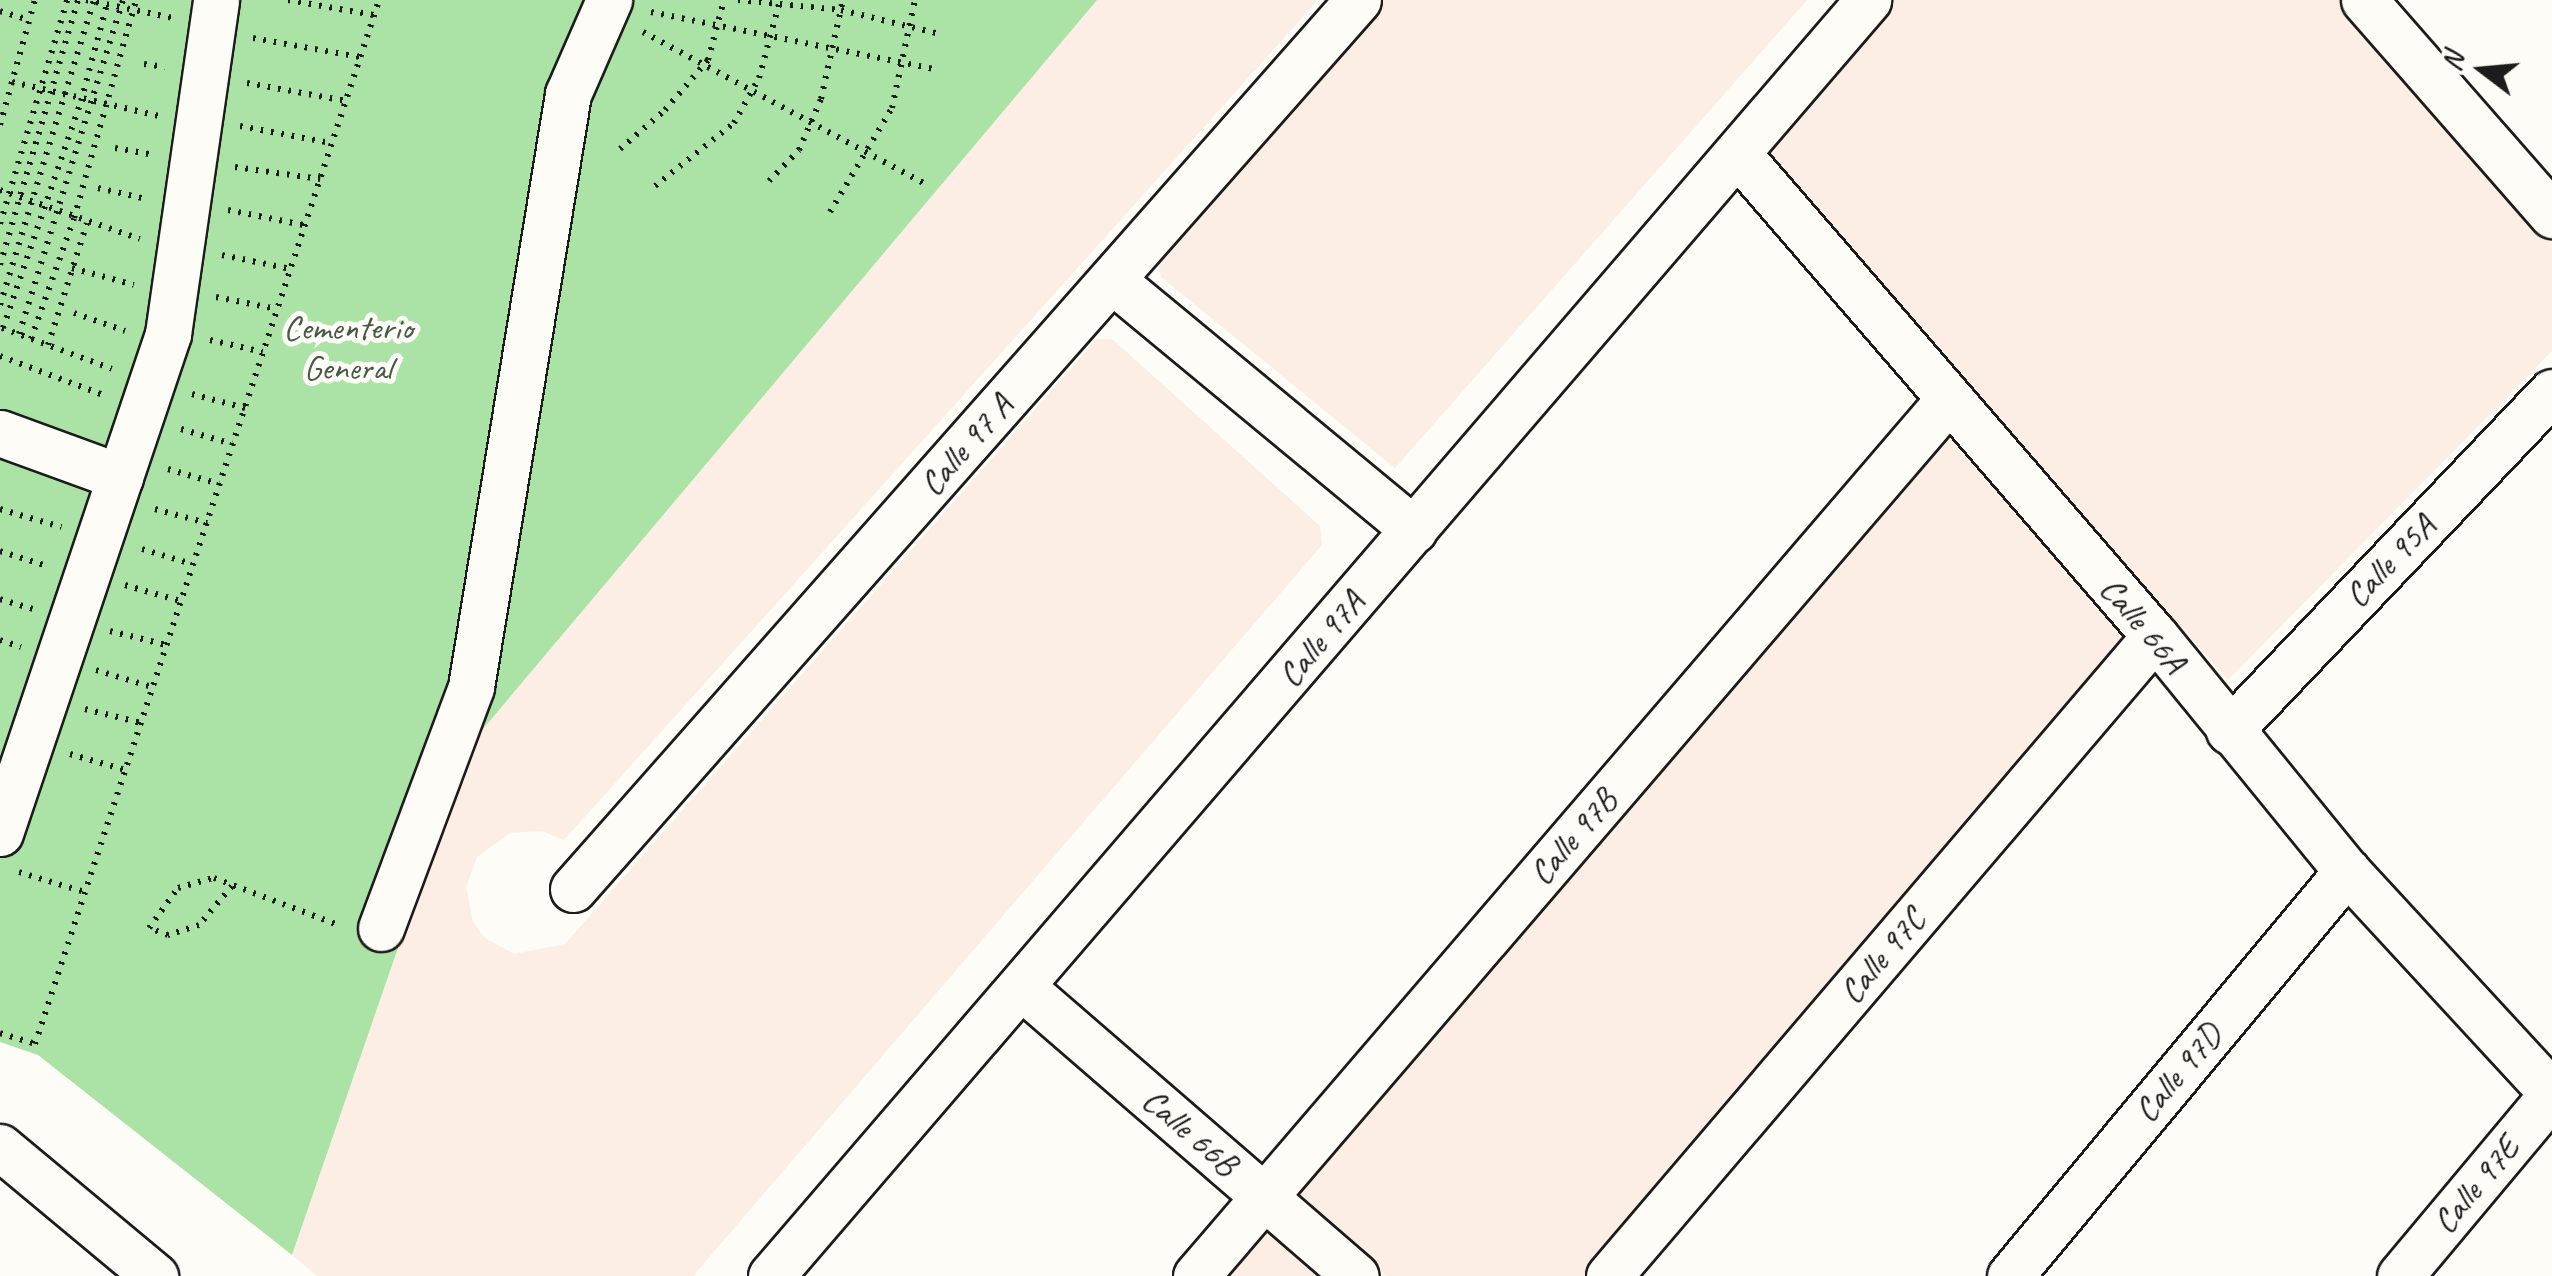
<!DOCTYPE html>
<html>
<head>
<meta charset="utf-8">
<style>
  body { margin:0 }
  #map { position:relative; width:2552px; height:1276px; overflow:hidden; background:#fdfcf7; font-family:Caveat,sans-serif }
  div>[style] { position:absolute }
  .built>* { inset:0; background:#fcede5 }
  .green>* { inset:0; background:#abe3a7 }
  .path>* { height:6px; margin-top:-3px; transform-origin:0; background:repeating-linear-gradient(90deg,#1c1c1c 0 2.5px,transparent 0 10.5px) }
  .roads { filter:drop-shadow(2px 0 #1c1c1c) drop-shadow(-2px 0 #1c1c1c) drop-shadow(0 2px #1c1c1c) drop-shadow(0 -2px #1c1c1c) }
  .minor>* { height:45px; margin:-22.5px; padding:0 22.5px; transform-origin:22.5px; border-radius:22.5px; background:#fdfcf7 }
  span { translate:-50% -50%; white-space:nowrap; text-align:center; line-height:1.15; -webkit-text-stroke:10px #fdfcf7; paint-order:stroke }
  .park-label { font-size:35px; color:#475846 }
  .street-label { font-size:35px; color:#1c1c1c }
  .north { position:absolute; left:2432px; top:20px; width:100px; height:100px; -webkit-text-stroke:8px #fdfcf7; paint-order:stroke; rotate:286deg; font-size:28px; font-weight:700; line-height:40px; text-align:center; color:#1c1c1c }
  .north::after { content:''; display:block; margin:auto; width:35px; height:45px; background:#1c1c1c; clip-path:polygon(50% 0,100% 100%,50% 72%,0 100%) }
</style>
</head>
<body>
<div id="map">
  <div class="built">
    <i style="clip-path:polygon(1097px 0,1318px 0,564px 840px,542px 831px,510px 833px,477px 857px,466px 887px,473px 922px,485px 938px,514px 954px,565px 944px,1097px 339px,1112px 339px,1320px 526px,1322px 545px,693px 1276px,317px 1276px,292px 1255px,467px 748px)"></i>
    <i style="clip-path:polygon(1379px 0,1807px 0,1395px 468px,1161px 277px,1158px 259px)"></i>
    <i style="clip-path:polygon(1891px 0,2358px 0,2552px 221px,2552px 351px,2228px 680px,1758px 151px)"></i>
    <i style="clip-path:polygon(1954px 414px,2144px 627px,1599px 1276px,1386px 1276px,1288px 1190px)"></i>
    <i style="clip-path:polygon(1269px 1211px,1343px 1276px,1214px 1276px)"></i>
  </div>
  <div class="green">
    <i style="clip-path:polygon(0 0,1097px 0,467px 748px,292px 1255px,38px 1055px,0 1042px)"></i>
  </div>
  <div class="path">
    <i style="left:86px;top:0;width:89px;rotate:11.7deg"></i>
    <i style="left:288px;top:0;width:87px;rotate:9.9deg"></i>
    <i style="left:738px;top:0;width:103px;rotate:5.5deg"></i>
    <i style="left:841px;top:10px;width:98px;rotate:13.6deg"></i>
    <i style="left:0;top:11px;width:30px;rotate:17deg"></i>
    <i style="left:651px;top:12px;width:288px;rotate:11.4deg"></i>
    <i style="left:643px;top:32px;width:318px;rotate:28.3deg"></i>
    <i style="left:253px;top:38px;width:109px;rotate:10.1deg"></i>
    <i style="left:144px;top:64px;width:21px;rotate:8deg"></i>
    <i style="left:12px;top:82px;width:151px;rotate:13deg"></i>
    <i style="left:247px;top:83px;width:101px;rotate:10.3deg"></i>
    <i style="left:0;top:125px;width:130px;rotate:-74.4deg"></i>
    <i style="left:240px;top:126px;width:93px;rotate:10.6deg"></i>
    <i style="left:115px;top:148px;width:39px;rotate:10deg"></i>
    <i style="left:620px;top:149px;width:60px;rotate:-40.9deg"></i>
    <i style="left:665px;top:110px;width:66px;rotate:-49.3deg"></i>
    <i style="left:708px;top:60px;width:62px;rotate:-75.1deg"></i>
    <i style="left:235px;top:167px;width:86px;rotate:8deg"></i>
    <i style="left:769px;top:181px;width:43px;rotate:-45.9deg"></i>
    <i style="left:799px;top:150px;width:56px;rotate:-66.7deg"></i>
    <i style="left:821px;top:99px;width:101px;rotate:-77.5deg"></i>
    <i style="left:655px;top:186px;width:101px;rotate:-38.6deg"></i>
    <i style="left:734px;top:123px;width:51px;rotate:-60.9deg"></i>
    <i style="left:759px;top:78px;width:81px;rotate:-74.9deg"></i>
    <i style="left:98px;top:188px;width:49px;rotate:12.9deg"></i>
    <i style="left:0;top:190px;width:148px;rotate:19.3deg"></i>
    <i style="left:228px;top:210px;width:77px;rotate:11.2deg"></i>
    <i style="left:830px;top:212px;width:121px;rotate:-59.2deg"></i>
    <i style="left:892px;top:108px;width:110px;rotate:-78deg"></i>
    <i style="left:0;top:224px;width:234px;rotate:-73.3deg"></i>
    <i style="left:222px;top:255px;width:70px;rotate:11.5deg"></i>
    <i style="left:0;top:265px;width:276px;rotate:-73.6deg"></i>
    <i style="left:72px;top:268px;width:64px;rotate:15.3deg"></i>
    <i style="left:216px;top:297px;width:62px;rotate:11.1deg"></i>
    <i style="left:0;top:305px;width:319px;rotate:-72.9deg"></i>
    <i style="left:74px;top:313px;width:54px;rotate:19.4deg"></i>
    <i style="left:2px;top:328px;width:117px;rotate:20.4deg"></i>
    <i style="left:3px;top:328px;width:240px;rotate:-71deg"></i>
    <i style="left:81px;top:101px;width:105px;rotate:-75deg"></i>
    <i style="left:19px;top:334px;width:350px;rotate:-72.7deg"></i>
    <i style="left:31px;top:339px;width:128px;rotate:-70.4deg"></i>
    <i style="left:74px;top:218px;width:227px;rotate:-74.1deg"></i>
    <i style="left:210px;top:340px;width:54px;rotate:12.8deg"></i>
    <i style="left:48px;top:345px;width:128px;rotate:-72.3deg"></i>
    <i style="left:0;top:356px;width:110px;rotate:20.7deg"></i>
    <i style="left:192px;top:394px;width:55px;rotate:14.8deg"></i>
    <i style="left:181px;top:429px;width:53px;rotate:16.4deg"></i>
    <i style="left:168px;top:469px;width:53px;rotate:16.4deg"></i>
    <i style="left:0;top:509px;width:64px;rotate:16.4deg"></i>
    <i style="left:155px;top:509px;width:54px;rotate:15.1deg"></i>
    <i style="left:142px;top:549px;width:52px;rotate:16.7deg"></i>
    <i style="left:0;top:551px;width:49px;rotate:17.7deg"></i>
    <i style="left:125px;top:585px;width:57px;rotate:16.2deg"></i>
    <i style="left:0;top:599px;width:34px;rotate:17deg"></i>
    <i style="left:110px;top:631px;width:58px;rotate:14deg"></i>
    <i style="left:0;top:640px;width:22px;rotate:18deg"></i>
    <i style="left:96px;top:670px;width:59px;rotate:16.9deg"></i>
    <i style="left:85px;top:709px;width:58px;rotate:14deg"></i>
    <i style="left:70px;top:754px;width:57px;rotate:16.2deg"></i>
    <i style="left:19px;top:872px;width:69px;rotate:16.9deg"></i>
    <i style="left:232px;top:886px;width:51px;rotate:130.2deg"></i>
    <i style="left:199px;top:925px;width:33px;rotate:162deg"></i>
    <i style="left:168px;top:935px;width:20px;rotate:-160deg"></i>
    <i style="left:149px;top:928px;width:49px;rotate:-54.1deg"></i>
    <i style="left:178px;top:888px;width:37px;rotate:-16deg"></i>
    <i style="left:214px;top:878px;width:136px;rotate:20.7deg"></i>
    <i style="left:0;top:1033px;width:37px;rotate:17deg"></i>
    <i style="left:35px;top:1044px;width:1099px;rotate:-71.76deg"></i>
  </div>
  <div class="roads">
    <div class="minor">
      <i style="left:2364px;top:0;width:286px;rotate:48.8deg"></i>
      <i style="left:1738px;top:154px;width:637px;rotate:49.14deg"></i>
      <i style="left:2155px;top:636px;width:303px;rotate:50.8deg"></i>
      <i style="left:2347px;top:871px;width:302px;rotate:47.3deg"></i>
      <i style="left:1112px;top:280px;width:392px;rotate:39.6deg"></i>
      <i style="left:0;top:433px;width:128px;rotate:20.1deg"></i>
      <i style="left:2229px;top:731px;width:468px;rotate:-46.4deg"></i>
      <i style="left:0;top:833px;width:527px;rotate:-71.39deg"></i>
      <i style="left:168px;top:334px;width:337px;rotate:-81.8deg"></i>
      <i style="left:573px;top:889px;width:1186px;rotate:-48.56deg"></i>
      <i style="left:381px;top:928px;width:257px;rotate:-69.5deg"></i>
      <i style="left:471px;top:687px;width:601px;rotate:-80.71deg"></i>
      <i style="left:568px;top:94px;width:103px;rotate:-66.4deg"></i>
      <i style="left:1023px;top:988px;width:440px;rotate:40.9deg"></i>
      <i style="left:0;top:1147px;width:202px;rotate:39.8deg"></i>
      <i style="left:771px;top:1276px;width:1683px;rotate:-49.31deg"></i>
      <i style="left:1196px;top:1276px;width:1156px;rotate:-49.35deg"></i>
      <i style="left:1609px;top:1276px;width:841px;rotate:-49.53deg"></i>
      <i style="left:2010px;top:1276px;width:527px;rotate:-50.24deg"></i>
      <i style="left:2400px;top:1276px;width:237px;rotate:-50.1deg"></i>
    </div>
  </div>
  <div class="park-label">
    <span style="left:348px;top:348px">Cementerio<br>General</span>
  </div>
  <div class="street-label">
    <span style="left:966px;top:445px;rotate:-49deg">Calle 97 A</span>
    <span style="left:2390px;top:561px;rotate:-46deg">Calle 95A</span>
    <span style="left:2143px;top:625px;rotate:50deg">Calle 66A</span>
    <span style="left:1321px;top:639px;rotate:-50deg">Calle 97A</span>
    <span style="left:1573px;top:837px;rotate:-49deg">Calle 97B</span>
    <span style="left:1882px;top:956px;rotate:-50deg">Calle 97C</span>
    <span style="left:2178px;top:1073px;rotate:-50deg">Calle 97D</span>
    <span style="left:1190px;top:1132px;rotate:41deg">Calle 66B</span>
    <span style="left:2476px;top:1185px;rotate:-50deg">Calle 97E</span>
  </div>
  <div class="north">N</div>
</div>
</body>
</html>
